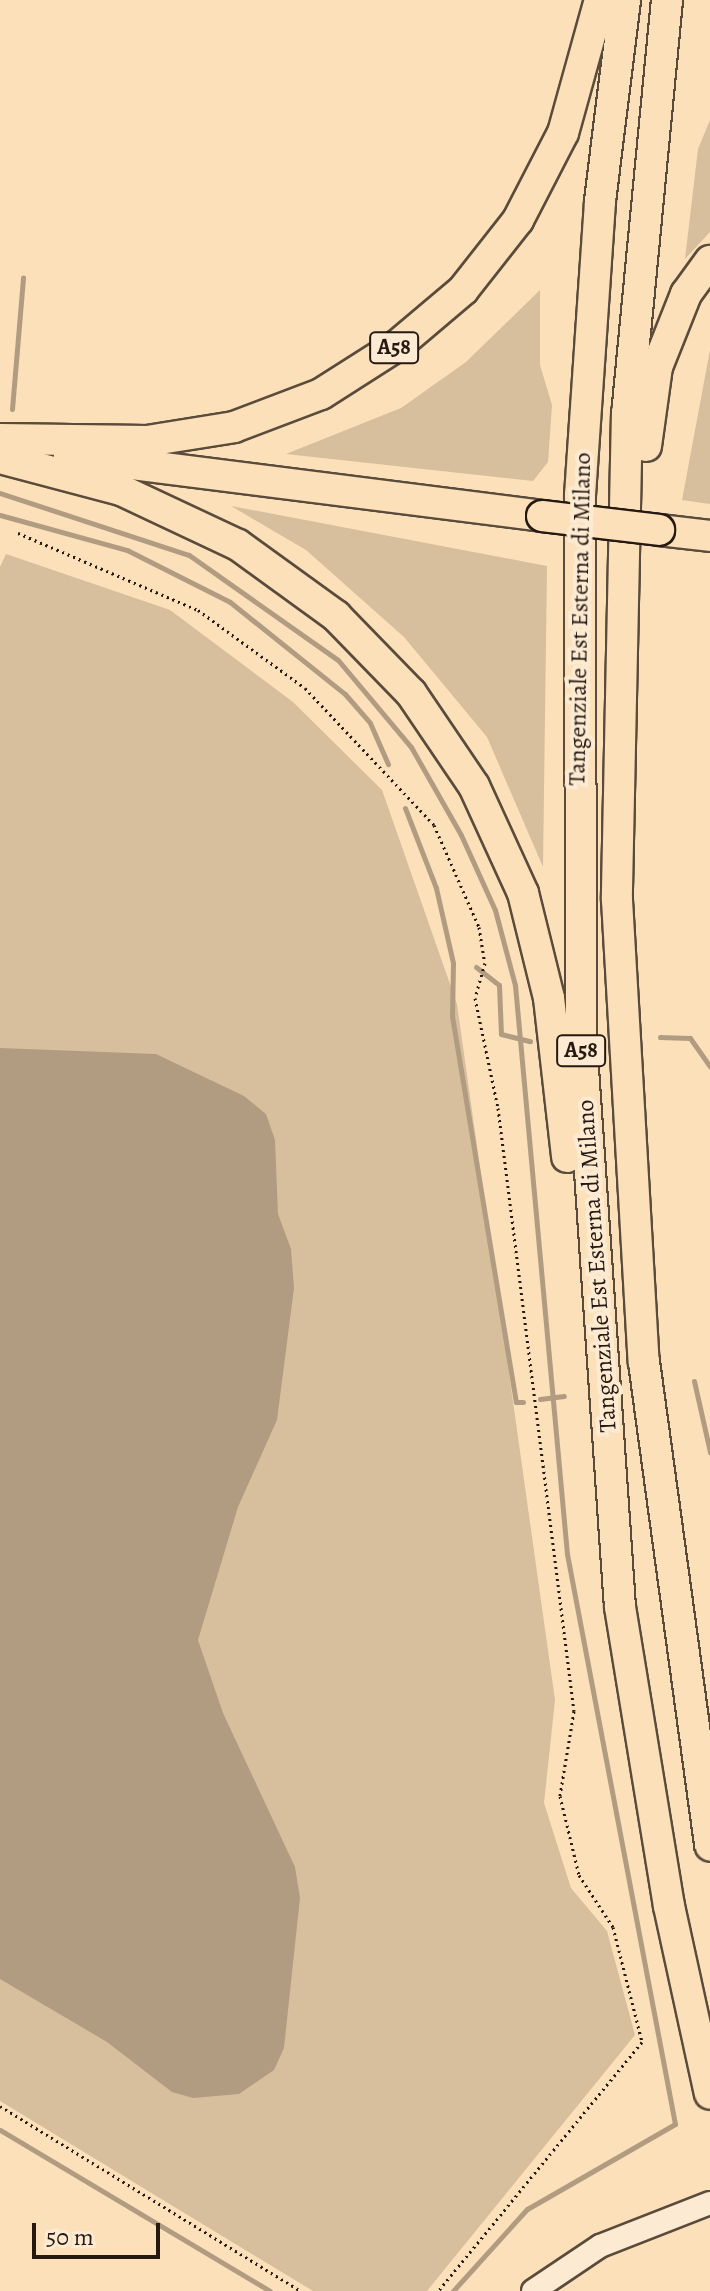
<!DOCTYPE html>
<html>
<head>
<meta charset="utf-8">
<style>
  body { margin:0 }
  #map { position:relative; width:710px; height:2291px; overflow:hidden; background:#fbe0ba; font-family:Alegreya,serif }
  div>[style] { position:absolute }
  .green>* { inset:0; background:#d7be9d }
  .water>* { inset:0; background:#b29c81 }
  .stream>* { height:5px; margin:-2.5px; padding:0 2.5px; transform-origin:2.5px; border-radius:2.5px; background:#b29c81 }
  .path>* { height:3px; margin-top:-1.5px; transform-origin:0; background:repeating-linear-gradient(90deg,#251911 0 2px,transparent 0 6px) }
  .roads { filter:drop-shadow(2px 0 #5a4b3b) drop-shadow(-2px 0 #5a4b3b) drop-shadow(0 2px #5a4b3b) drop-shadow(0 -2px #5a4b3b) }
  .tertiary>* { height:22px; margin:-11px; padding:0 11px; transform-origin:11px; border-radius:11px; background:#fcebd2 }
  .motorway>* { height:30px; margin:-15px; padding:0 15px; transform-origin:15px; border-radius:15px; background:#fbe0ba }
  .bridges { filter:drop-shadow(2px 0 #251911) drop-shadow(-2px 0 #251911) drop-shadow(0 2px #251911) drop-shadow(0 -2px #251911) }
  .motorway-bridge>* { height:30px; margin:-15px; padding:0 15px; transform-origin:15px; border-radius:15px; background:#fbe0ba }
  span { translate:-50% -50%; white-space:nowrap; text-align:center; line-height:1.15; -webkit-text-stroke:8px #fcebd2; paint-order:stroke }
  .shield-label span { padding:2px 6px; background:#fcebd2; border:2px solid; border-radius:6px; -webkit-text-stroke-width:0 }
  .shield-label { font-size:22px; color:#251911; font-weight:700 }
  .street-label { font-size:24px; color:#251911 }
  .scale { position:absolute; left:32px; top:2223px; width:128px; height:36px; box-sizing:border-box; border:4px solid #251911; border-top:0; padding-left:10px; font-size:24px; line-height:28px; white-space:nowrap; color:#251911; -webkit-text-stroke:6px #fcebd2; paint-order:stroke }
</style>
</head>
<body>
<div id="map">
  <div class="green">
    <i style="clip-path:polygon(710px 120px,710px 232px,685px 259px,698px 149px)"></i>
    <i style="clip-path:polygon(540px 290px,540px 365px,552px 405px,548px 462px,533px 481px,286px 454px,401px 408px,466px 362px)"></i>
    <i style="clip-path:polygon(710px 350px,710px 504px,682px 500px)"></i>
    <i style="clip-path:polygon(231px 506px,547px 566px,543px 867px,487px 737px,404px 637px,306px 550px)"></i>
    <i style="clip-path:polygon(6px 554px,170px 610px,293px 702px,382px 790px,457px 1004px,555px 1700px,544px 1803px,571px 1888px,607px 1931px,635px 2035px,427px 2291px,313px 2291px,0 2101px,0 567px)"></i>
  </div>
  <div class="water">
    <i style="clip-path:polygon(0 1048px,156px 1054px,244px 1096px,266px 1114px,275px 1140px,278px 1214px,291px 1249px,294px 1288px,277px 1420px,238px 1507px,198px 1640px,223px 1713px,295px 1867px,300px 1898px,284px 2048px,274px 2070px,239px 2094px,193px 2098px,172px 2092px,107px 2042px,0 1979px)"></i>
  </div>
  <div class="stream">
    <i style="left:12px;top:409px;width:132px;rotate:-85.2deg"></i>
    <i style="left:0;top:493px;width:199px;rotate:18.2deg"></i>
    <i style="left:189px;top:555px;width:182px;rotate:35.2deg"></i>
    <i style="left:338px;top:660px;width:114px;rotate:50deg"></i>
    <i style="left:411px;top:747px;width:101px;rotate:60.4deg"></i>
    <i style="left:461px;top:835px;width:82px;rotate:65.6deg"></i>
    <i style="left:495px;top:910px;width:78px;rotate:75.1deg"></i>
    <i style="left:515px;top:985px;width:571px;rotate:84.78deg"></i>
    <i style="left:567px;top:1554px;width:580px;rotate:79.27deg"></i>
    <i style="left:675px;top:2124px;width:171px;rotate:150.1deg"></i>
    <i style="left:527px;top:2209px;width:110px;rotate:132.1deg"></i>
    <i style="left:0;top:515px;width:132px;rotate:15.4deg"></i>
    <i style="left:127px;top:550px;width:115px;rotate:26.8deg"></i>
    <i style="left:230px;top:602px;width:147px;rotate:38.7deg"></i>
    <i style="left:345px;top:694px;width:38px;rotate:49deg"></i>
    <i style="left:370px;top:723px;width:45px;rotate:66.3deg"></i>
    <i style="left:405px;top:808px;width:86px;rotate:68.8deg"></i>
    <i style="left:436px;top:888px;width:77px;rotate:77.2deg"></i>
    <i style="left:453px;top:963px;width:53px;rotate:91.1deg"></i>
    <i style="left:452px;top:1016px;width:391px;rotate:80.6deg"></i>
    <i style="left:516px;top:1402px;width:7px"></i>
    <i style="left:476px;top:967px;width:29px;rotate:38deg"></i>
    <i style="left:499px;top:985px;width:49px;rotate:87.7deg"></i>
    <i style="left:501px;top:1034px;width:30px;rotate:14deg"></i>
    <i style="left:660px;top:1037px;width:30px;rotate:2deg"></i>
    <i style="left:690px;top:1038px;width:35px;rotate:55deg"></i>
    <i style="left:694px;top:1381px;width:73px;rotate:77.3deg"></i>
    <i style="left:540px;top:1399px;width:24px;rotate:-7deg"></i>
    <i style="left:0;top:2130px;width:314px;rotate:30.8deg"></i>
  </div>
  <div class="path">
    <i style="left:18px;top:533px;width:196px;rotate:23.2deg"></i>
    <i style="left:198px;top:610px;width:132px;rotate:36.1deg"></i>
    <i style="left:305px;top:688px;width:188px;rotate:46.7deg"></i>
    <i style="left:434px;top:825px;width:111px;rotate:66.2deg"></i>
    <i style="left:479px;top:927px;width:36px;rotate:81deg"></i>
    <i style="left:485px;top:963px;width:36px;rotate:106deg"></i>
    <i style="left:475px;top:998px;width:112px;rotate:78.2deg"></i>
    <i style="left:498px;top:1108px;width:608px;rotate:82.82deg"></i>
    <i style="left:574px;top:1711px;width:86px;rotate:99.4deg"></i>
    <i style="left:560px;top:1796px;width:81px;rotate:76.5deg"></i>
    <i style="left:579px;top:1875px;width:62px;rotate:56.8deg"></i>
    <i style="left:613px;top:1927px;width:119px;rotate:75.8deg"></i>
    <i style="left:642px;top:2042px;width:322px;rotate:129.3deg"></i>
    <i style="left:0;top:2106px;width:353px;rotate:31.6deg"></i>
  </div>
  <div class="roads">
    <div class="tertiary">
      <i style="left:533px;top:2291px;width:81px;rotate:-33.9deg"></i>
      <i style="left:600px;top:2246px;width:118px;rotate:-21.4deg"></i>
    </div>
    <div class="motorway">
      <i style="left:625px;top:0;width:204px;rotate:97.1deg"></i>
      <i style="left:600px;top:202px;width:293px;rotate:93.9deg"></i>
      <i style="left:580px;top:494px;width:546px;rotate:89.9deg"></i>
      <i style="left:581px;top:1040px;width:568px;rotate:86.07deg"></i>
      <i style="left:620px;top:1607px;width:303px;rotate:80.7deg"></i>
      <i style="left:669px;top:1906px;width:192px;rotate:77.7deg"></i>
      <i style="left:667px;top:0;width:414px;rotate:95.5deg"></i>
      <i style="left:627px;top:412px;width:488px;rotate:91.2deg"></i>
      <i style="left:617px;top:900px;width:463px;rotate:86.7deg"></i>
      <i style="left:644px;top:1362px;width:488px;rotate:82.2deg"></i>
      <i style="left:0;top:439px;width:147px;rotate:0.8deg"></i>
      <i style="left:147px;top:441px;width:88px;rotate:-9.1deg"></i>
      <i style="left:234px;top:427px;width:93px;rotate:-20.8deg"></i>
      <i style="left:321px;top:394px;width:91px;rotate:-32.5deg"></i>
      <i style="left:398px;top:345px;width:85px;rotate:-40.2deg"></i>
      <i style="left:463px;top:290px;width:89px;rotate:-51.8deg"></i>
      <i style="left:518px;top:220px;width:98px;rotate:-62.7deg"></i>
      <i style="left:563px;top:133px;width:138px;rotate:-74.5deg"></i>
      <i style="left:646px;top:446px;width:80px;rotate:-82.1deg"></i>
      <i style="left:657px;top:367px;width:79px;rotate:-68.3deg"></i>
      <i style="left:686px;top:294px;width:41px;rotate:-54deg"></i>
      <i style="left:69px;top:456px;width:477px;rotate:7.2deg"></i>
      <i style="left:0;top:458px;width:125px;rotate:14.8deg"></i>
      <i style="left:121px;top:490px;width:129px;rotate:25.2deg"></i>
      <i style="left:238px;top:545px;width:121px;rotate:35.9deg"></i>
      <i style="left:336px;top:616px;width:107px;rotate:45.8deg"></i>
      <i style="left:411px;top:693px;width:112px;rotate:55.9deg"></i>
      <i style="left:474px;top:786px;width:118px;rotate:65.4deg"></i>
      <i style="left:523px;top:893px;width:108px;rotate:76.1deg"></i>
      <i style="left:549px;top:998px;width:160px;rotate:83.5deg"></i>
      <i style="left:659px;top:530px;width:51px;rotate:6.7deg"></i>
    </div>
  </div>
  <div class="bridges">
    <div class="motorway-bridge">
      <i style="left:542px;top:516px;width:118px;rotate:6.8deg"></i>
    </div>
  </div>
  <div class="shield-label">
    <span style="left:394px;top:348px">A58</span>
    <span style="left:581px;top:1051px">A58</span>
  </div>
  <div class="street-label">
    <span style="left:580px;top:619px;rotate:-89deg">Tangenziale Est Esterna di Milano</span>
    <span style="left:597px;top:1266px;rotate:-94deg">Tangenziale Est Esterna di Milano</span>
  </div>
  <div class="scale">50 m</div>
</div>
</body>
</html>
